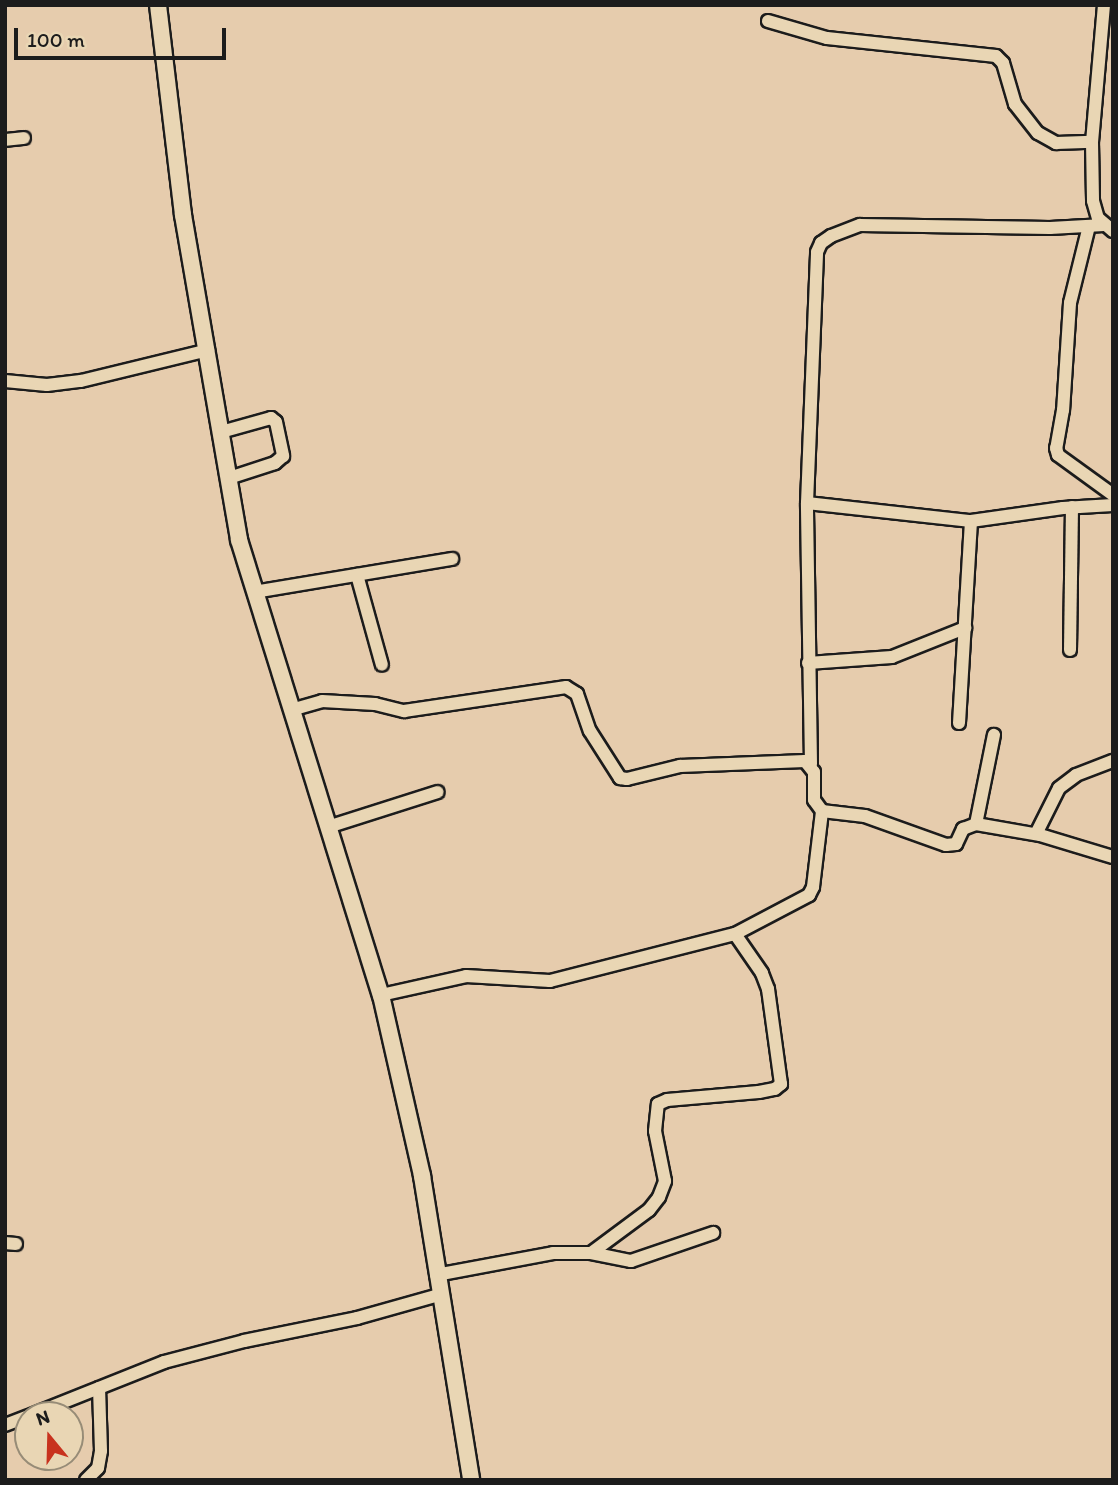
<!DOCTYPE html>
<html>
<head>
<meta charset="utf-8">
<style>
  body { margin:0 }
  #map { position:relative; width:1118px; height:1485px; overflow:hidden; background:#e6ccad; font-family:Itim,sans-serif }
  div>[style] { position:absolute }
  .roads { filter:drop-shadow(2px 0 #1c1c1c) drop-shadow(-2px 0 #1c1c1c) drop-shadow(0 2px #1c1c1c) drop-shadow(0 -2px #1c1c1c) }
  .minor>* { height:12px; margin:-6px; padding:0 6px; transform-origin:6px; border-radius:6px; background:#e9d6b4 }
  .tertiary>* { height:16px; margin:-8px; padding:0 8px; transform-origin:8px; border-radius:8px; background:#e9d6b4 }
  span { translate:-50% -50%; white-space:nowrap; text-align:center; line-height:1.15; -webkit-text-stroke:6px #e9d6b4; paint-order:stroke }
  .frame { position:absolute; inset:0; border:7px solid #1c1c1c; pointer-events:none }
  .north { position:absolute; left:14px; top:1401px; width:70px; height:70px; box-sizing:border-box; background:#e9d6b4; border:2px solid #978c77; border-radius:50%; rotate:341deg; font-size:19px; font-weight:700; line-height:28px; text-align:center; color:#1c1c1c }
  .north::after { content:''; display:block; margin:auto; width:24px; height:32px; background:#c8321e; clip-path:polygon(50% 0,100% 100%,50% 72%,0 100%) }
  .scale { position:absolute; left:14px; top:28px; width:212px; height:32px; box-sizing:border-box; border:4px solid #1c1c1c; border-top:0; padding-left:9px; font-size:21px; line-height:24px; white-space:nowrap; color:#1c1c1c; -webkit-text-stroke:5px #e9d6b4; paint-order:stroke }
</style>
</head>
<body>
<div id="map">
  <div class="roads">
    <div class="minor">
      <i style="left:1104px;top:5px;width:138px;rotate:95deg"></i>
      <i style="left:1092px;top:142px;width:59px;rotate:89deg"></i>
      <i style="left:1093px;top:201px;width:18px;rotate:74deg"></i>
      <i style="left:1098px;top:218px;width:20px;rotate:41deg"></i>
      <i style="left:768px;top:21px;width:61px;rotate:16.1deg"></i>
      <i style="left:827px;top:38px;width:170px;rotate:6.1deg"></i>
      <i style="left:996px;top:56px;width:10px;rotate:45deg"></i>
      <i style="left:1003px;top:63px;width:43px;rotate:73.7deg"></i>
      <i style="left:1015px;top:104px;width:37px;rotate:52deg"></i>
      <i style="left:1038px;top:133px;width:21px;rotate:29deg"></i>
      <i style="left:1056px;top:143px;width:36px;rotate:-2deg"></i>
      <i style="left:5px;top:140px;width:19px;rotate:-6deg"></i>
      <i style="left:1089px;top:226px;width:79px;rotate:103.9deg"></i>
      <i style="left:1070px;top:303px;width:107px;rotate:93.7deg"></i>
      <i style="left:1063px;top:410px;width:39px;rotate:100deg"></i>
      <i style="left:1056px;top:448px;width:7px;rotate:74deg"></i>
      <i style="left:1058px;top:455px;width:68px;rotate:36deg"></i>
      <i style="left:5px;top:381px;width:42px;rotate:5.4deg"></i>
      <i style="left:47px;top:385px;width:34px;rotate:-7deg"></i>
      <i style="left:81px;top:381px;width:131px;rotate:-13.7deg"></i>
      <i style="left:221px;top:432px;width:52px;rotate:-15.6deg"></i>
      <i style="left:271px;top:418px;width:6px;rotate:39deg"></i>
      <i style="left:276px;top:422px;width:35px;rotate:78deg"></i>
      <i style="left:283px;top:456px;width:11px;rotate:139deg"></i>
      <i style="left:275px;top:463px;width:48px;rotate:161.9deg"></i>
      <i style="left:807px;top:503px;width:165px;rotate:6.3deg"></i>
      <i style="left:971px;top:521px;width:93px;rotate:-8deg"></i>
      <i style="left:1063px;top:508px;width:50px;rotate:-3.4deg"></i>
      <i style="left:357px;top:575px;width:93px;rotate:74.5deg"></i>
      <i style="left:254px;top:592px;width:201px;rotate:-9.5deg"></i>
      <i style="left:1070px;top:650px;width:143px;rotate:-89.2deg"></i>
      <i style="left:808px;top:663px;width:84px;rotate:-4.1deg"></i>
      <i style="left:892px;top:657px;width:79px;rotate:-21.7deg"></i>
      <i style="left:291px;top:710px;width:32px;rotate:-16deg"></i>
      <i style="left:322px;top:701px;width:53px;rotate:3.2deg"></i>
      <i style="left:375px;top:704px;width:30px;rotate:14deg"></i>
      <i style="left:404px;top:711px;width:164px;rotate:-8.4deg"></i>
      <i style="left:566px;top:687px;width:13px;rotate:32deg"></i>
      <i style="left:577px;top:694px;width:39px;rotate:71deg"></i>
      <i style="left:590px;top:731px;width:56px;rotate:57.4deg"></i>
      <i style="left:620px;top:778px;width:7px;rotate:8deg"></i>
      <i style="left:627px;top:779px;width:55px;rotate:-13.8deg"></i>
      <i style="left:680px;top:766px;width:125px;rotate:-2.3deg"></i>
      <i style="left:805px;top:761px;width:14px;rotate:51deg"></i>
      <i style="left:814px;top:772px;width:28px;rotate:90deg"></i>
      <i style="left:814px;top:800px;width:14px;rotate:54deg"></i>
      <i style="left:822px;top:811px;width:43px;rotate:6.6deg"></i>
      <i style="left:865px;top:816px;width:86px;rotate:19.7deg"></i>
      <i style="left:946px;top:845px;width:10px;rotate:-6deg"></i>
      <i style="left:956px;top:844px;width:17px;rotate:-65deg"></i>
      <i style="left:963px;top:829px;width:14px;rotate:-21deg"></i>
      <i style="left:976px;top:824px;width:65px;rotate:9.8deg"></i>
      <i style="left:1040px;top:835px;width:76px;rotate:16.8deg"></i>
      <i style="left:959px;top:723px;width:202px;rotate:-86.6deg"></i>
      <i style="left:811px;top:764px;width:261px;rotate:-90.9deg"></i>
      <i style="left:807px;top:503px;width:251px;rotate:-87.7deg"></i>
      <i style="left:817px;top:252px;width:10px;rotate:-66deg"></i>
      <i style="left:821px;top:243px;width:12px;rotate:-35deg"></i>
      <i style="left:831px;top:236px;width:31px;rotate:-21deg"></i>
      <i style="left:860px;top:225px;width:190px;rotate:0.9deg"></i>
      <i style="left:1050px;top:228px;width:54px;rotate:-3.2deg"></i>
      <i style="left:976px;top:824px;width:91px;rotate:-78.6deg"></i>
      <i style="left:328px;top:827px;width:115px;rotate:-17.7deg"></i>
      <i style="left:1036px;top:834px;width:51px;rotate:-63.4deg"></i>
      <i style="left:1059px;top:788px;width:21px;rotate:-37deg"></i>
      <i style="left:1076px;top:775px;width:40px;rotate:-21deg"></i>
      <i style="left:381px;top:995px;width:87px;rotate:-12.6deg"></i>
      <i style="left:466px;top:976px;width:84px;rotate:3.4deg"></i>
      <i style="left:550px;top:981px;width:191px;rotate:-14.3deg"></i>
      <i style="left:735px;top:934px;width:84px;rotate:-27.8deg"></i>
      <i style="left:809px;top:895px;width:9px;rotate:-63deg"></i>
      <i style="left:813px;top:887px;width:77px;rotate:-83.2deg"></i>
      <i style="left:5px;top:1243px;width:11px;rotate:5deg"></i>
      <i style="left:591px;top:1253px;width:72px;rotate:-36.6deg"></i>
      <i style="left:649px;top:1210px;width:16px;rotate:-52deg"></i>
      <i style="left:659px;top:1197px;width:17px;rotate:-69deg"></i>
      <i style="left:665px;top:1181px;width:51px;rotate:-101.3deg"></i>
      <i style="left:655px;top:1131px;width:27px;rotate:-84deg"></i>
      <i style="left:658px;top:1104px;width:10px;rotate:-24deg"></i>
      <i style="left:667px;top:1100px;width:92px;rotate:-5deg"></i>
      <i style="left:759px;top:1092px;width:16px;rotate:-11deg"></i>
      <i style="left:775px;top:1089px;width:8px;rotate:-40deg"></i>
      <i style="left:781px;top:1084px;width:96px;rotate:-97.8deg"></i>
      <i style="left:768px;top:989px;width:17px;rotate:-111deg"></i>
      <i style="left:762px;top:973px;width:47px;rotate:-124.7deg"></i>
      <i style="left:436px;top:1275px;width:119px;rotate:-10.6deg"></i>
      <i style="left:553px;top:1253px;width:38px"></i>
      <i style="left:591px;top:1253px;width:41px;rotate:11.3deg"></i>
      <i style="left:631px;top:1261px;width:87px;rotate:-18.9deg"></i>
      <i style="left:31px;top:1415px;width:143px;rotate:-21.7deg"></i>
      <i style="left:164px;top:1362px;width:83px;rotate:-14.7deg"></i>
      <i style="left:244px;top:1341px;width:115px;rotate:-11.5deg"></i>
      <i style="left:357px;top:1318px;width:85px;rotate:-15.7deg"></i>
      <i style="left:5px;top:1425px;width:25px;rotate:-21deg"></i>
      <i style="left:86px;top:1480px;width:17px;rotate:-45deg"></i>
      <i style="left:98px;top:1468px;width:17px;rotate:-80deg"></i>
      <i style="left:101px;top:1451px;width:63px;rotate:-91.8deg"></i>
    </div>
    <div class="tertiary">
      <i style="left:158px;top:5px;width:211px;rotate:83.2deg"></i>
      <i style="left:183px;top:215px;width:330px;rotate:80.2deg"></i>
      <i style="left:239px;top:540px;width:477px;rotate:72.7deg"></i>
      <i style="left:381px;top:995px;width:186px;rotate:77.2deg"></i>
      <i style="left:422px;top:1176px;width:308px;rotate:80.8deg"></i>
    </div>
  </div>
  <div class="frame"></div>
  <div class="north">N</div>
  <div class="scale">100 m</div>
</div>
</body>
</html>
